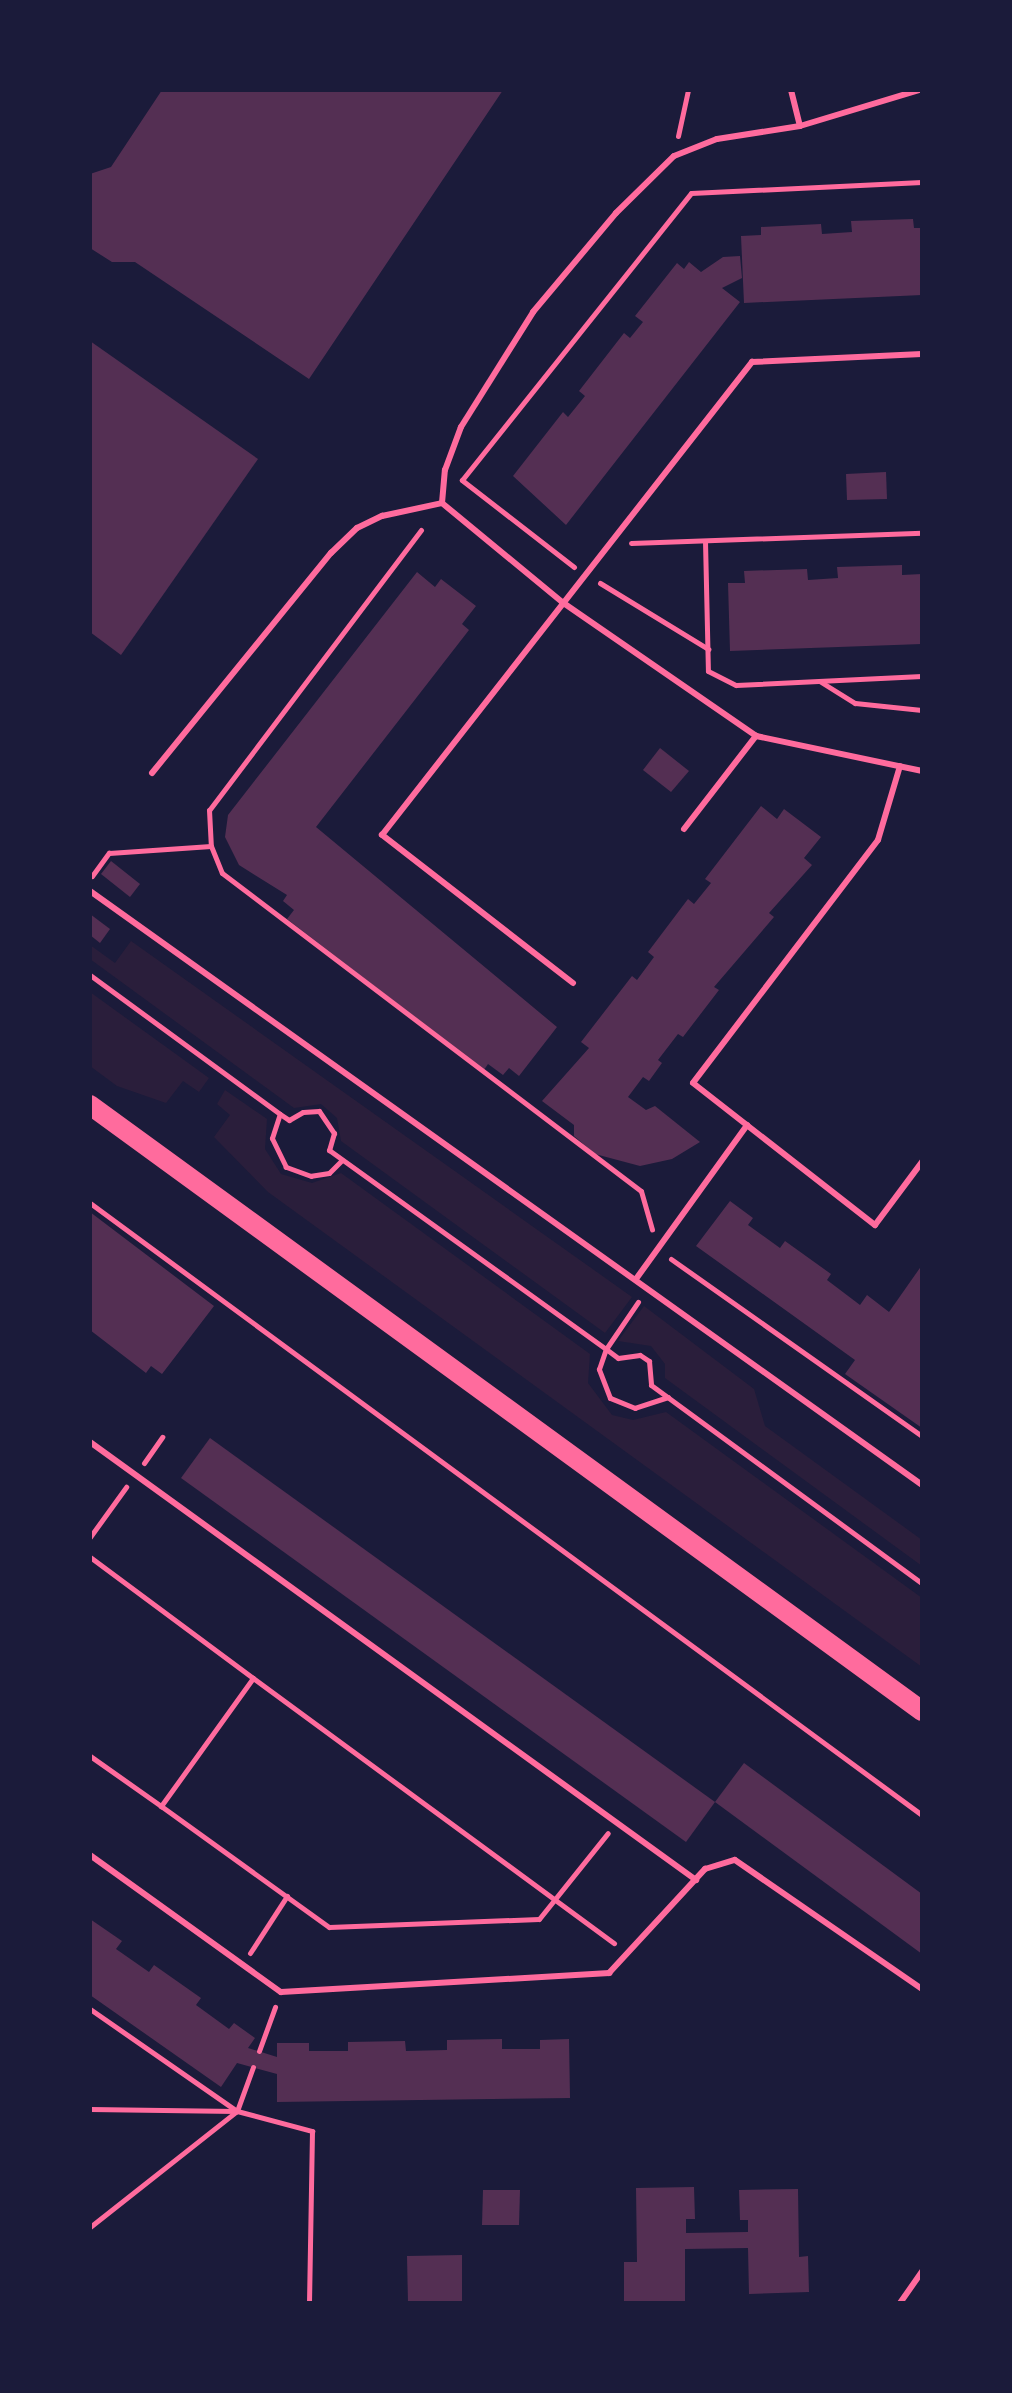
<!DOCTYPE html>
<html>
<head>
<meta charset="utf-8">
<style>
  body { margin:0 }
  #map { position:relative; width:1012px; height:2393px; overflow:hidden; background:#1b1b3a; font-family:"Roboto Condensed",sans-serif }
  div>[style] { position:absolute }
  .green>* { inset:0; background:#2a1e3b }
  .building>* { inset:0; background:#542f53 }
  .path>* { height:5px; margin:-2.5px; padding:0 2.5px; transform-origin:2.5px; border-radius:2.5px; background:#ff6b9d }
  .service>* { height:6px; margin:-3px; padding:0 3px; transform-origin:3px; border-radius:3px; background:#ff6b9d }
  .primary>* { height:20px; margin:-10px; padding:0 10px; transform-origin:10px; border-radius:10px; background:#ff6b9d }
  span { translate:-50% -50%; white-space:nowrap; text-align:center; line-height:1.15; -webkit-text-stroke:8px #1b1b3a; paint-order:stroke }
  .frame { position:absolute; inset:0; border:92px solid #1b1b3a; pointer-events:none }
</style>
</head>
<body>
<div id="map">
  <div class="green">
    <i style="clip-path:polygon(131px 941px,632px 1297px,605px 1333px,341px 1141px,337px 1118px,321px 1104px,294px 1108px,90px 959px,90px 945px,115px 963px)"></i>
    <i style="clip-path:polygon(90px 992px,209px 1078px,199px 1092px,183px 1081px,166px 1103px,117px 1086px,90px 1066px)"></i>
    <i style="clip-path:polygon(225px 1090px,267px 1119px,265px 1149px,281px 1174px,312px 1183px,341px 1173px,590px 1354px,588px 1383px,612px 1415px,633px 1420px,666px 1412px,922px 1598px,922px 1667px,268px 1192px,214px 1137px,230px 1115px,217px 1104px)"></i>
    <i style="clip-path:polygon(644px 1306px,754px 1389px,765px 1426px,922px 1540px,922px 1566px,665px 1378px,665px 1364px,651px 1346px,618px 1341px)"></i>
  </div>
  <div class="building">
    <i style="clip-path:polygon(162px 90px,503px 90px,309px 379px,135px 262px,112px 262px,90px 248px,90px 174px,111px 167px)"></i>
    <i style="clip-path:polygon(913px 219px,914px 228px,922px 228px,922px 295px,744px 303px,741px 236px,761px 235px,761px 227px,821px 224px,822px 234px,852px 232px,851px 221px)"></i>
    <i style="clip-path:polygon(740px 256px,742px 278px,722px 288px,740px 302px,566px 525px,513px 476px,563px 412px,568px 417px,585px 396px,579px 391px,624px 333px,630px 338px,643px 322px,635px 316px,677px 263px,684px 269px,689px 262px,701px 272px,723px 257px)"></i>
    <i style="clip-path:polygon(90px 341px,258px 459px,121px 655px,90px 632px)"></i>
    <i style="clip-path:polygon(886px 472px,887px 499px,847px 500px,846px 474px)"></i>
    <i style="clip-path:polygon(902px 565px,902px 575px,922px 574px,922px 644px,730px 651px,728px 583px,745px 583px,744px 571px,807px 569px,808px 580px,838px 578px,837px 567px)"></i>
    <i style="clip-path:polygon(417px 572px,435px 587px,441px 579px,476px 606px,462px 624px,469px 630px,316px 827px,557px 1027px,519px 1076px,509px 1068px,503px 1075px,488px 1064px,484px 1070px,287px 919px,294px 910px,283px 901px,287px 895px,239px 865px,225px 837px,228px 815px)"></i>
    <i style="clip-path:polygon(660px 748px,689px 771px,671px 792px,643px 770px)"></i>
    <i style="clip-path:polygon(761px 806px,777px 819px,784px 809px,821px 837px,804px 858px,812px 865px,769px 913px,774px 917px,714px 987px,719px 990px,683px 1037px,678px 1034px,658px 1060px,662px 1063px,649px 1081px,643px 1077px,628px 1097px,646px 1110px,655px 1106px,700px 1142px,672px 1159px,640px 1166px,595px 1154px,574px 1136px,574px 1125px,542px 1101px,589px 1048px,581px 1042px,632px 976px,637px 980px,654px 957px,648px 952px,688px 899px,694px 904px,711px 883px,705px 879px)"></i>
    <i style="clip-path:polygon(111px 861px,140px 884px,130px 897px,101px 874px)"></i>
    <i style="clip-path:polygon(90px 914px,110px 929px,100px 943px,90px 935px)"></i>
    <i style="clip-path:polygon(730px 1201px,753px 1218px,748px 1225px,780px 1248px,785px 1241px,831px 1274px,827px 1280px,860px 1305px,867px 1295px,889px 1312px,922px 1265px,922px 1428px,845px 1374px,855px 1360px,696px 1246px)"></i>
    <i style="clip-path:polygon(90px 1212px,214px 1306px,162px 1374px,151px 1366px,146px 1373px,90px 1330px)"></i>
    <i style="clip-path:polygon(210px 1438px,715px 1802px,686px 1842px,181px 1478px)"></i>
    <i style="clip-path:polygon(744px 1763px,922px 1894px,922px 1954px,715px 1802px)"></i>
    <i style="clip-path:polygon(90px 1919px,122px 1941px,116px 1949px,149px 1972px,154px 1965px,201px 1998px,196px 2005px,229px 2029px,234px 2023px,255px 2038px,248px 2048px,277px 2057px,277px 2043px,309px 2043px,309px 2051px,348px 2051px,348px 2042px,405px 2041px,406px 2051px,447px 2050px,447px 2040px,502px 2039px,502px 2049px,540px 2049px,540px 2040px,569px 2039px,570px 2098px,277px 2102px,277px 2074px,237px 2063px,221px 2087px,90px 1995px)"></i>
    <i style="clip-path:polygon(694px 2187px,695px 2219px,686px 2219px,686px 2233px,748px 2232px,748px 2220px,740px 2220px,739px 2190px,798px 2189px,799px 2257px,808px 2256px,809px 2292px,749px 2294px,748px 2248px,685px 2249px,685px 2303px,624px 2303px,624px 2262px,637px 2262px,636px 2188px)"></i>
    <i style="clip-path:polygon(483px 2190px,520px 2190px,519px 2225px,482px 2225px)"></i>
    <i style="clip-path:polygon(462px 2255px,462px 2303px,408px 2303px,407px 2256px)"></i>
  </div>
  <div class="path">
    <i style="left:678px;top:136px;width:47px;rotate:-77.7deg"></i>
    <i style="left:421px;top:530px;width:351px;rotate:127.1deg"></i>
    <i style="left:209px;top:810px;width:36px;rotate:87deg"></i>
    <i style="left:211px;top:846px;width:29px;rotate:68deg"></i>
    <i style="left:222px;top:873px;width:526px;rotate:37.2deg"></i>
    <i style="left:641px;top:1191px;width:40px;rotate:74deg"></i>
    <i style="left:705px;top:541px;width:130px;rotate:88.7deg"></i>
    <i style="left:708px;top:671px;width:31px;rotate:27deg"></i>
    <i style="left:736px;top:685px;width:186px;rotate:-2.8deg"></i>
    <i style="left:631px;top:543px;width:291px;rotate:-2deg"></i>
    <i style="left:574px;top:567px;width:142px;rotate:-142.2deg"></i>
    <i style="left:462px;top:480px;width:367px;rotate:-51.4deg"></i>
    <i style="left:691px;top:193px;width:231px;rotate:-2.7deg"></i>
    <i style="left:600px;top:583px;width:127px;rotate:31.4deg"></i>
    <i style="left:821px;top:682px;width:40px;rotate:32deg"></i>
    <i style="left:855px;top:703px;width:67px;rotate:6deg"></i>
    <i style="left:92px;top:876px;width:29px;rotate:-54deg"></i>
    <i style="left:109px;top:853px;width:102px;rotate:-3.9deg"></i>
    <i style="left:90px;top:975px;width:235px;rotate:36.2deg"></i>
    <i style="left:342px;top:1160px;width:18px;rotate:135deg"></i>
    <i style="left:329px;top:1173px;width:18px;rotate:171deg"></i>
    <i style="left:311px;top:1176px;width:27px;rotate:-160deg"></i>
    <i style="left:286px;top:1167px;width:32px;rotate:-116deg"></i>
    <i style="left:272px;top:1138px;width:25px;rotate:-72deg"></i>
    <i style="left:280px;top:1114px;width:11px;rotate:34deg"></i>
    <i style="left:289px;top:1120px;width:16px;rotate:-30deg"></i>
    <i style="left:303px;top:1112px;width:16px;rotate:-4deg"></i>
    <i style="left:319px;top:1111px;width:27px;rotate:56deg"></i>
    <i style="left:334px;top:1133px;width:18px;rotate:106deg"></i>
    <i style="left:329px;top:1150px;width:341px;rotate:35.7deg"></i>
    <i style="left:606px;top:1349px;width:57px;rotate:-55.8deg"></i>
    <i style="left:90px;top:1203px;width:1033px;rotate:36.34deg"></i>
    <i style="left:671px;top:1259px;width:307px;rotate:35.2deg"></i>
    <i style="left:668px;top:1397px;width:35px;rotate:162deg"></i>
    <i style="left:635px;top:1408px;width:27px;rotate:-158deg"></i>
    <i style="left:610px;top:1398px;width:31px;rotate:-111deg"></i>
    <i style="left:599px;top:1369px;width:21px;rotate:-71deg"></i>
    <i style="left:606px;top:1349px;width:15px;rotate:37deg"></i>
    <i style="left:618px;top:1358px;width:22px;rotate:-8deg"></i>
    <i style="left:640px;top:1355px;width:11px;rotate:34deg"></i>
    <i style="left:649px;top:1361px;width:24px;rotate:85deg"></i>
    <i style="left:651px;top:1385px;width:336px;rotate:36.2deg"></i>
    <i style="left:144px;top:1463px;width:32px;rotate:-55deg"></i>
    <i style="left:90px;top:1537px;width:62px;rotate:-54.2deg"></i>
    <i style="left:90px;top:1557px;width:203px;rotate:36.6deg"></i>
    <i style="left:253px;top:1678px;width:158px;rotate:125.7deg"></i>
    <i style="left:161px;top:1806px;width:87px;rotate:-144.8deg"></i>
    <i style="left:253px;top:1678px;width:448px;rotate:36.3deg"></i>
    <i style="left:161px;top:1806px;width:207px;rotate:35.8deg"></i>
    <i style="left:329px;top:1927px;width:210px;rotate:-2.2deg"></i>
    <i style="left:539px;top:1919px;width:110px;rotate:-51.3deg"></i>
    <i style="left:250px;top:1953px;width:68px;rotate:-57deg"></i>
    <i style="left:90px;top:2009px;width:179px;rotate:34.8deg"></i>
    <i style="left:259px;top:2051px;width:47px;rotate:-70deg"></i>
    <i style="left:253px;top:2067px;width:47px;rotate:110deg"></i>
    <i style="left:237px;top:2111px;width:78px;rotate:14.9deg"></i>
    <i style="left:312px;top:2131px;width:172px;rotate:91deg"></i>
    <i style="left:90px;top:2109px;width:146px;rotate:0.8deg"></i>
    <i style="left:90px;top:2227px;width:187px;rotate:-38.3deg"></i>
  </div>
  <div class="service">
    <i style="left:791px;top:90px;width:37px;rotate:76deg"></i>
    <i style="left:442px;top:503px;width:33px;rotate:-85deg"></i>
    <i style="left:445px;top:470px;width:46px;rotate:-69.6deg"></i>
    <i style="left:461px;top:427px;width:136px;rotate:-57.9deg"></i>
    <i style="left:533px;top:312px;width:129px;rotate:-50deg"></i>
    <i style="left:616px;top:213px;width:81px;rotate:-44.5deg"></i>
    <i style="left:674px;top:156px;width:46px;rotate:-21.6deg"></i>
    <i style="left:717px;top:139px;width:84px;rotate:-8.9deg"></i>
    <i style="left:800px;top:126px;width:124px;rotate:-16.8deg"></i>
    <i style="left:900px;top:766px;width:77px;rotate:106.6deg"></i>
    <i style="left:878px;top:840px;width:305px;rotate:127.3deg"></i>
    <i style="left:693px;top:1083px;width:231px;rotate:38deg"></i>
    <i style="left:875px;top:1225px;width:79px;rotate:-53.3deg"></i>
    <i style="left:152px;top:773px;width:284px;rotate:-50.9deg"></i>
    <i style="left:331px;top:553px;width:36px;rotate:-44deg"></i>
    <i style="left:357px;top:528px;width:28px;rotate:-26deg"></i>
    <i style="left:382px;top:516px;width:61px;rotate:-12.2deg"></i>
    <i style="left:442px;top:503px;width:156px;rotate:39.5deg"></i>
    <i style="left:562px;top:602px;width:236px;rotate:34.6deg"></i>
    <i style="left:756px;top:736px;width:170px;rotate:11.9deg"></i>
    <i style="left:684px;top:829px;width:118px;rotate:-52.3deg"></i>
    <i style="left:90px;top:891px;width:1022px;rotate:35.52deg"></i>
    <i style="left:573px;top:983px;width:242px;rotate:-142.2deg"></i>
    <i style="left:382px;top:835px;width:601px;rotate:-51.97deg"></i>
    <i style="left:752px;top:362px;width:170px;rotate:-2.7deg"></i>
    <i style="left:636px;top:1279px;width:190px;rotate:-54.2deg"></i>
    <i style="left:90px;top:1442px;width:748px;rotate:35.86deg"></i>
    <i style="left:90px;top:1855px;width:235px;rotate:35.7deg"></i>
    <i style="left:281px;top:1992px;width:329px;rotate:-3.3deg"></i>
    <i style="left:609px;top:1973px;width:142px;rotate:-47.3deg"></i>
    <i style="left:705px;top:1869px;width:31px;rotate:-17deg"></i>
    <i style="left:735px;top:1860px;width:227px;rotate:34.6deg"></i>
    <i style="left:900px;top:2303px;width:39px;rotate:-55deg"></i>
  </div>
  <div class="primary">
    <i style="left:90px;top:1105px;width:1029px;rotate:36.07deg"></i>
  </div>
  <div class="frame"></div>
</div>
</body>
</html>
